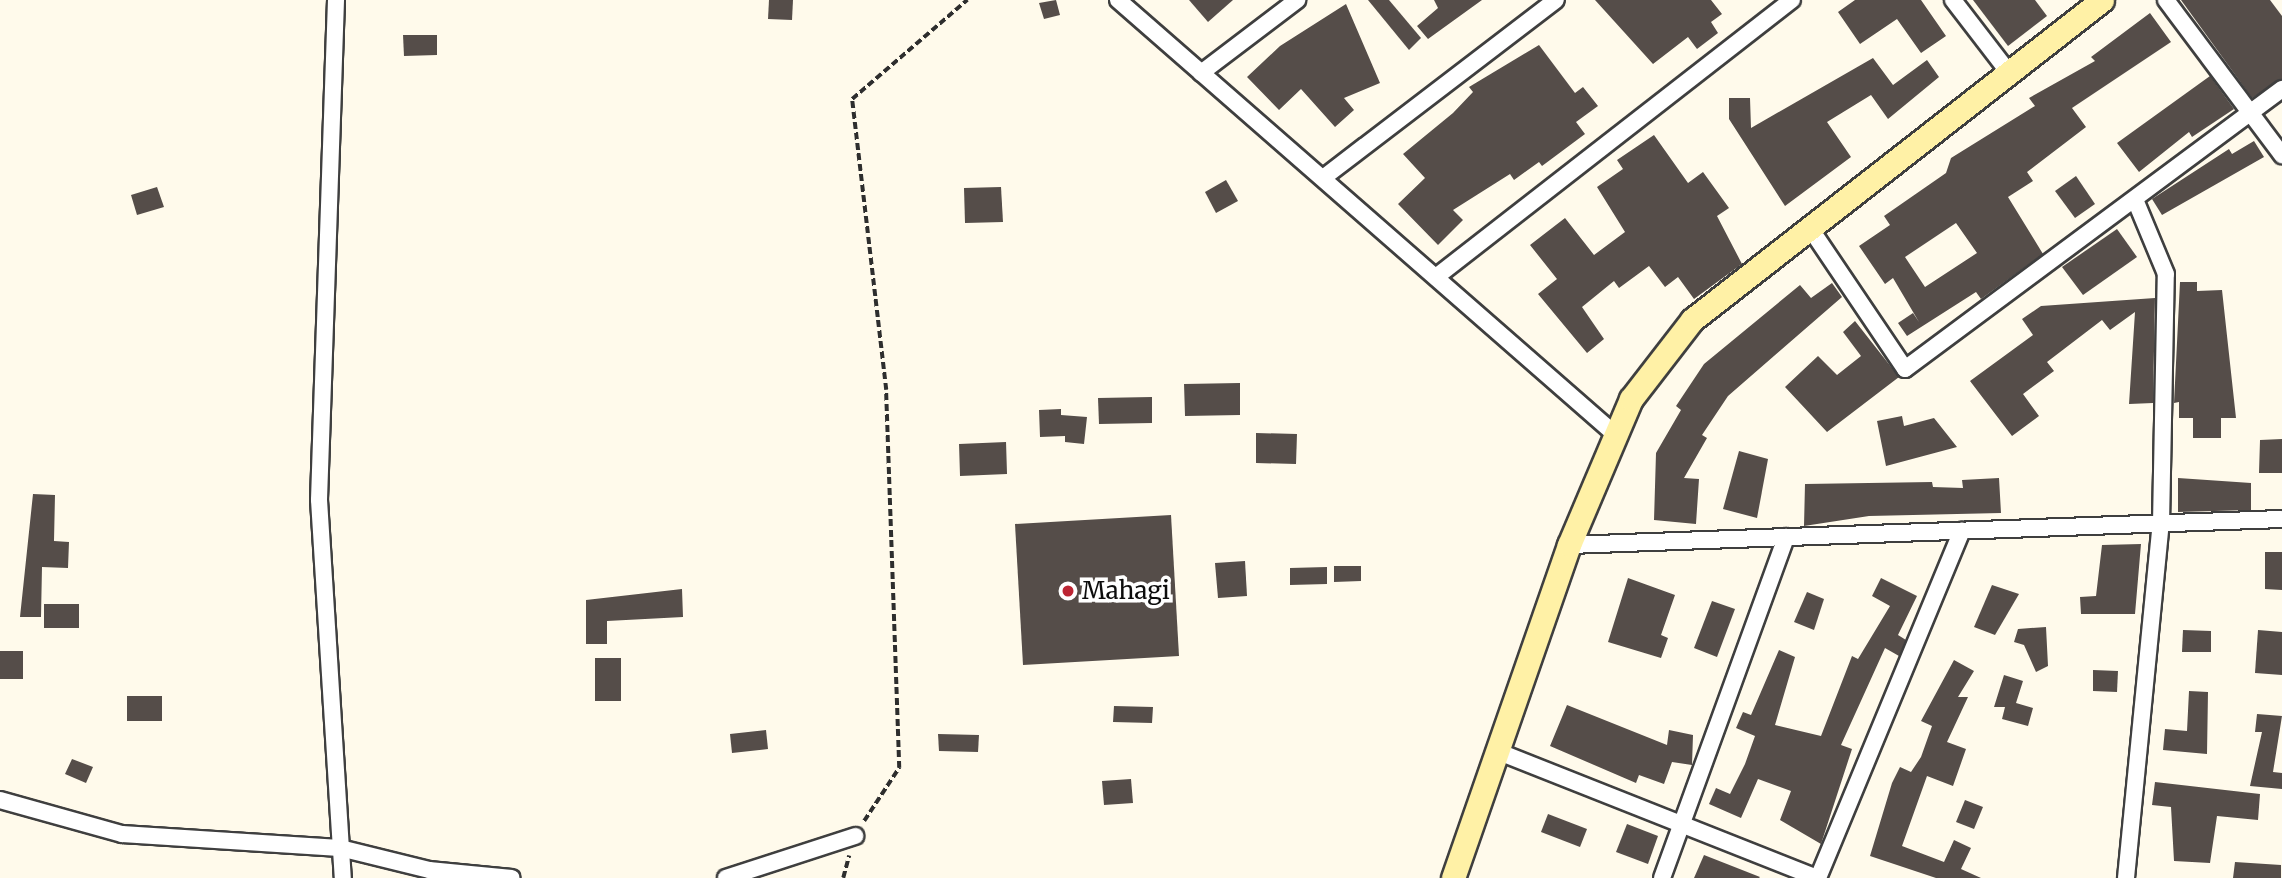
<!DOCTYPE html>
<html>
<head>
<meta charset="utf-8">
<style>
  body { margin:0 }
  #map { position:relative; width:2282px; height:878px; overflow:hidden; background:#fffaeb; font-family:Merriweather,serif }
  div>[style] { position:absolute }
  .building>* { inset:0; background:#554d49 }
  .path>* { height:3.5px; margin-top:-1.75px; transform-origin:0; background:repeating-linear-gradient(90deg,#2e2e2e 0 7px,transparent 0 10.5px) }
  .roads { filter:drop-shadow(2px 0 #3f3f3f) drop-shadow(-2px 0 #3f3f3f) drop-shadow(0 2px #3f3f3f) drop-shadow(0 -2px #3f3f3f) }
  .street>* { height:16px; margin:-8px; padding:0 8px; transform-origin:8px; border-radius:8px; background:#fff }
  .secondary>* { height:23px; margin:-11.5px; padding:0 11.5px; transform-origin:11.5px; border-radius:11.5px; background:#fff1a6 }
  .dots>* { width:19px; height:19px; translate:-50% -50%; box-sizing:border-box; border:4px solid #fff; border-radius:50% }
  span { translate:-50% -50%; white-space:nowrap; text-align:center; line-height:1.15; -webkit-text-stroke:7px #fff; paint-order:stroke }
  .poi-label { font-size:24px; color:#0c0c0c }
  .left { translate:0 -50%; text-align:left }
</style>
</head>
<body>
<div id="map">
  <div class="building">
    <i style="clip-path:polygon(769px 0,793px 0,792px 20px,768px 19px)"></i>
    <i style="clip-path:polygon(1056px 0,1060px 15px,1044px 19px,1039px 3px)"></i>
    <i style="clip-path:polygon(1189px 0,1233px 0,1208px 22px)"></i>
    <i style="clip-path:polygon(1368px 0,1389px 0,1421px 38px,1409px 50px)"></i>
    <i style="clip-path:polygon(1434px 0,1482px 0,1428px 39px,1417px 26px,1438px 8px)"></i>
    <i style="clip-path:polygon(1595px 0,1711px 0,1722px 14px,1711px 22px,1718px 33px,1697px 49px,1688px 37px,1653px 64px)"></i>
    <i style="clip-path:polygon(1855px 0,1921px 0,1946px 36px,1921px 53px,1897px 19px,1860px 44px,1838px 12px)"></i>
    <i style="clip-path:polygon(1973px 0,2035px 0,2047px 16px,2008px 46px)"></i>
    <i style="clip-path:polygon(2181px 0,2270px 0,2282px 16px,2282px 79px,2252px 98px)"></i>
    <i style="clip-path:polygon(1346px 4px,1380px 83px,1344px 98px,1354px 110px,1335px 127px,1301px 89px,1279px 110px,1247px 77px,1280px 46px)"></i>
    <i style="clip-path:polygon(evenodd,2150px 13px,2171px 42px,2072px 108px,2086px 127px,2027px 172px,2033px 181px,2008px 197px,2043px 254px,1981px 299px,1976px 292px,1907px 336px,1898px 323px,1913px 313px,1919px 322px,1893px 278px,1885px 284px,1859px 246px,1890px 225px,1884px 216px,1946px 173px,1951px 158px,2035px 106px,2029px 98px,2095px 61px,2091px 57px,2150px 13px,1956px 223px,1977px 253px,1925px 287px,1905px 257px,1956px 223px)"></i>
    <i style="clip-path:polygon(403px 35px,437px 35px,437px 55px,404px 56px)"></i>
    <i style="clip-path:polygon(1539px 45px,1575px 93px,1583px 87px,1598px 106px,1576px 122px,1585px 134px,1542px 166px,1539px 162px,1514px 180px,1510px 174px,1453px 210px,1463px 220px,1438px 245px,1398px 204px,1425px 178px,1403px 154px,1453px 113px,1473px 92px,1469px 87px)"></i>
    <i style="clip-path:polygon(1873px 58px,1893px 85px,1927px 60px,1939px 77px,1888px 119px,1871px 95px,1827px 122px,1851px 157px,1785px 206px,1729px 119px,1729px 98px,1750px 98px,1751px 128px)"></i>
    <i style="clip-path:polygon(2210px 76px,2234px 109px,2192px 137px,2189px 132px,2139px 172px,2117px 143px)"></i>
    <i style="clip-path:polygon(1654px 135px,1688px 183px,1703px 172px,1729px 208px,1717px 216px,1742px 264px,1694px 299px,1678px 277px,1665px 287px,1649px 266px,1619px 288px,1614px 281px,1582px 307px,1604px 339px,1587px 353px,1538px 294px,1557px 279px,1530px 245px,1565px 218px,1594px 255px,1625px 232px,1597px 187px,1623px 169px,1617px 160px)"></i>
    <i style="clip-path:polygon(2254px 141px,2264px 157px,2162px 215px,2152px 199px,2229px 149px,2232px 154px)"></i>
    <i style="clip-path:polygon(2076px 176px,2095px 204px,2075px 218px,2055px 191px)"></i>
    <i style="clip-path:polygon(1226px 180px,1238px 201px,1216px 213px,1205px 192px)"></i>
    <i style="clip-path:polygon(157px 187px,164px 207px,137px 215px,131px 195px)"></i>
    <i style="clip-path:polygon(1001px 187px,1003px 222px,965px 223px,964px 188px)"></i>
    <i style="clip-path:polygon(2117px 229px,2137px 257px,2083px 295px,2062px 267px)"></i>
    <i style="clip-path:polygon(2180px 282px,2197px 282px,2197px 291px,2222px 290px,2236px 418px,2221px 418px,2221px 438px,2193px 438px,2193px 418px,2179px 418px,2179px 402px,2174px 403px)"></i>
    <i style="clip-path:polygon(1832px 283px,1842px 297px,1728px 396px,1702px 435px,1707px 438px,1684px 478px,1699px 479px,1696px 524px,1654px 520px,1656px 453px,1681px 410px,1676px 406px,1704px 364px,1800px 285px,1811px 298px)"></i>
    <i style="clip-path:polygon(2155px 298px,2153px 403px,2129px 404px,2135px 312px,2110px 330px,2102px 320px,2047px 362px,2054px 371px,2023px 394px,2039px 416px,2012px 436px,1970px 381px,2033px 335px,2022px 319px,2041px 306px)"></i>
    <i style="clip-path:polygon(1855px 321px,1899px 377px,1827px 432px,1785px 387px,1818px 356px,1837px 375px,1861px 356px,1843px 332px)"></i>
    <i style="clip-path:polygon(1240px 383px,1240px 415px,1185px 416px,1184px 384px)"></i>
    <i style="clip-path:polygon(1152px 397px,1152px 423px,1099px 424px,1098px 398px)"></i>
    <i style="clip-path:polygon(1061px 409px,1061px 415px,1087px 417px,1084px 444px,1065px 442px,1065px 436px,1040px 437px,1039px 410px)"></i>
    <i style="clip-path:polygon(1902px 416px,1904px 426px,1934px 418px,1957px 447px,1886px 466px,1877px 421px)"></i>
    <i style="clip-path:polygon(1256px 433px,1297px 434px,1296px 464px,1256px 463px)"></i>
    <i style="clip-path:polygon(2282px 439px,2282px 473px,2259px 473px,2260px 440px)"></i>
    <i style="clip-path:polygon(1006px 442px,1007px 474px,960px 476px,959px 444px)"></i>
    <i style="clip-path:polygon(1739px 451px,1768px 459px,1757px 518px,1723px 509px)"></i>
    <i style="clip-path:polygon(1999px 478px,2001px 513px,1869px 516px,1804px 526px,1805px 484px,1932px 482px,1933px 487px,1963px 488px,1962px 480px)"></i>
    <i style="clip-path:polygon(2178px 478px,2251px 483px,2251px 510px,2178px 512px)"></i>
    <i style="clip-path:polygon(33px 494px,55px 495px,54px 541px,69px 542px,68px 568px,42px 567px,41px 617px,20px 617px)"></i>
    <i style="clip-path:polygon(1171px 515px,1179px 656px,1023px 665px,1015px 524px)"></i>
    <i style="clip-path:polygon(2141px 544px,2135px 614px,2081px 614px,2080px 597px,2096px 596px,2102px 545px)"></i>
    <i style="clip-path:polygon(2265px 552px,2282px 552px,2282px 590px,2265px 589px)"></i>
    <i style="clip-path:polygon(1245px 561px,1247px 596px,1218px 598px,1215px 563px)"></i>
    <i style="clip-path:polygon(1334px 566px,1361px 566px,1361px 581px,1334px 582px)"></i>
    <i style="clip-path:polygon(1327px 567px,1327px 584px,1290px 585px,1290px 568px)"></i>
    <i style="clip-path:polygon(1628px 578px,1675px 595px,1661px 635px,1668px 638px,1661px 658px,1608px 642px)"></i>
    <i style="clip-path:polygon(1881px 578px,1917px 596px,1898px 635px,1906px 640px,1899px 656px,1885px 648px,1841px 745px,1852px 749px,1821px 844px,1780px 820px,1791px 791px,1758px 779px,1741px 818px,1709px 804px,1716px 788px,1730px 794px,1745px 764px,1755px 736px,1736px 728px,1743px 712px,1751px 715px,1779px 650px,1795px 657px,1775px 725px,1821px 736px,1852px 656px,1858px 659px,1890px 606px,1872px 596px)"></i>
    <i style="clip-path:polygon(1992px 585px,2019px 594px,1995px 635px,1974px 627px)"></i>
    <i style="clip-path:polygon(682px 589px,683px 617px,607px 621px,607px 644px,586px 644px,586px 600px)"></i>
    <i style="clip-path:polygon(1807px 592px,1824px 599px,1814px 630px,1794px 622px)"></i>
    <i style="clip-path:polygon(1712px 601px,1735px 609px,1717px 657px,1694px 648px)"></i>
    <i style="clip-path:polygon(44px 604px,79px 604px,79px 628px,44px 628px)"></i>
    <i style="clip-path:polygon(2046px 627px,2048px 666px,2036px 672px,2024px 645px,2014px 642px,2018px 629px)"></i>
    <i style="clip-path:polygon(2183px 630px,2211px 631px,2211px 652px,2182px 652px)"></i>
    <i style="clip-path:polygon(2258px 630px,2282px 632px,2282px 675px,2255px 673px)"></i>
    <i style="clip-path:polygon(0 651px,23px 651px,23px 679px,0 679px)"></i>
    <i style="clip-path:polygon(595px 658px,621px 658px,621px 701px,595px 701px)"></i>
    <i style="clip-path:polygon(1954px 660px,1974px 671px,1958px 697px,1968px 697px,1947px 742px,1966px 749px,1953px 786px,1927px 776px,1902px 846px,1944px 862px,1954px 840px,1971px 848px,1961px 869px,1981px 878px,1936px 878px,1870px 856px,1892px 783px,1900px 767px,1911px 772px,1921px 757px,1932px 726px,1921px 721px)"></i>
    <i style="clip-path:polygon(2093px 670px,2118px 671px,2117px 692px,2093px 691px)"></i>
    <i style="clip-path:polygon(2004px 675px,2023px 681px,2016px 703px,2033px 708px,2028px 726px,2002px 719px,2005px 707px,1994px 707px)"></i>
    <i style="clip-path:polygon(2189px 691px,2208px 692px,2207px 754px,2163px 750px,2165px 729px,2187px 731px)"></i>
    <i style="clip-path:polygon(127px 696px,162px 696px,162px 721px,127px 721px)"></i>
    <i style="clip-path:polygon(1567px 705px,1667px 745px,1669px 730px,1693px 735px,1692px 765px,1672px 762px,1664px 784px,1639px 775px,1636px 783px,1550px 746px)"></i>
    <i style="clip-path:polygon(1114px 706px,1153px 707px,1152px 723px,1113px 722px)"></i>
    <i style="clip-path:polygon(2257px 714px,2282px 716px,2273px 772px,2282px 773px,2282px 789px,2250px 786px,2262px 732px,2255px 732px)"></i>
    <i style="clip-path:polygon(766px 730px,768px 749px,732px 753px,730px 734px)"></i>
    <i style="clip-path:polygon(938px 734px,979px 735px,978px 752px,939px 751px)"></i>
    <i style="clip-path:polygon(72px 759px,93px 767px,86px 783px,65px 774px)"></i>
    <i style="clip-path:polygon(1131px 779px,1133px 803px,1104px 805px,1102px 781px)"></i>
    <i style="clip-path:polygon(2155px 782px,2260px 794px,2258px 820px,2217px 816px,2210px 863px,2174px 861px,2171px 807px,2152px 805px)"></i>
    <i style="clip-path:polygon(1965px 800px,1983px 807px,1974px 829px,1956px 822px)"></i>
    <i style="clip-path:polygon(1548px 814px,1587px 829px,1580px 847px,1541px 832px)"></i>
    <i style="clip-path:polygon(1627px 824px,1658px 836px,1648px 864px,1616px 852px)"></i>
    <i style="clip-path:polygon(1704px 855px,1760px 877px,1759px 878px,1694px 878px)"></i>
    <i style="clip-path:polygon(2235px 862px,2281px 865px,2281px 878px,2233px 878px)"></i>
  </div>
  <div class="path">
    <i style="left:864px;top:821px;width:64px;rotate:-56.6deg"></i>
    <i style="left:899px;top:768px;width:378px;rotate:-92deg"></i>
    <i style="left:886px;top:390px;width:293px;rotate:-96.7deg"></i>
    <i style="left:852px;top:99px;width:152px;rotate:-40.7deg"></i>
    <i style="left:843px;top:878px;width:23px;rotate:-75deg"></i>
  </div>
  <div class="roads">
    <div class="street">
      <i style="left:336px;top:0;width:500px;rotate:91.95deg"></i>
      <i style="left:319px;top:500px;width:379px;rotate:86.4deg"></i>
      <i style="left:1118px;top:0;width:661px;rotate:41.14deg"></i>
      <i style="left:1953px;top:0;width:93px;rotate:52.4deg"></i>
      <i style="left:2166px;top:0;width:194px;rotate:53.2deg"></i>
      <i style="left:1201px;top:73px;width:121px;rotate:-37.2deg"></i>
      <i style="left:1323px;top:178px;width:293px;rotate:-37.4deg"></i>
      <i style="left:1810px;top:228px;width:170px;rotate:56deg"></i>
      <i style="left:1905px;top:369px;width:470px;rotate:-36.6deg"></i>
      <i style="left:1436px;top:277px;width:451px;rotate:-37.9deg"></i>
      <i style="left:1569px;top:545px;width:713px;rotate:-2.09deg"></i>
      <i style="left:1499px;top:752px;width:342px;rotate:21.6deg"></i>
      <i style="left:0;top:800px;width:127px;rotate:15.6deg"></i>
      <i style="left:122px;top:834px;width:218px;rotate:3.7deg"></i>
      <i style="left:340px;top:848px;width:92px;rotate:13.9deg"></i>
      <i style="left:429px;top:870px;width:83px;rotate:5.5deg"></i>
      <i style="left:726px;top:878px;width:136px;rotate:-18deg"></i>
      <i style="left:1662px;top:878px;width:363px;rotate:-70deg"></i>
      <i style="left:1818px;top:878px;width:376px;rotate:-67.5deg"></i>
      <i style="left:2126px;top:878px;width:356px;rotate:-84.4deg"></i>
      <i style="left:2161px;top:524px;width:250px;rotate:-88.9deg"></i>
      <i style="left:2166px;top:274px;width:78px;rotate:-112.6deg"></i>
    </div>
    <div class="secondary">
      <i style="left:1453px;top:878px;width:353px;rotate:-70.8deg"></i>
      <i style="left:1569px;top:545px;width:159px;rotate:-67deg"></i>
      <i style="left:1631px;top:399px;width:100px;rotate:-52.3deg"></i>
      <i style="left:1692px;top:320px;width:520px;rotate:-37.97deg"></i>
    </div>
  </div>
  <div class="dots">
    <i style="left:1068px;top:591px;background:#bc2533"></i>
  </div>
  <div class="poi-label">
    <span class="left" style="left:1082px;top:591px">Mahagi</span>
  </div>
</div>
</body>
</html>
